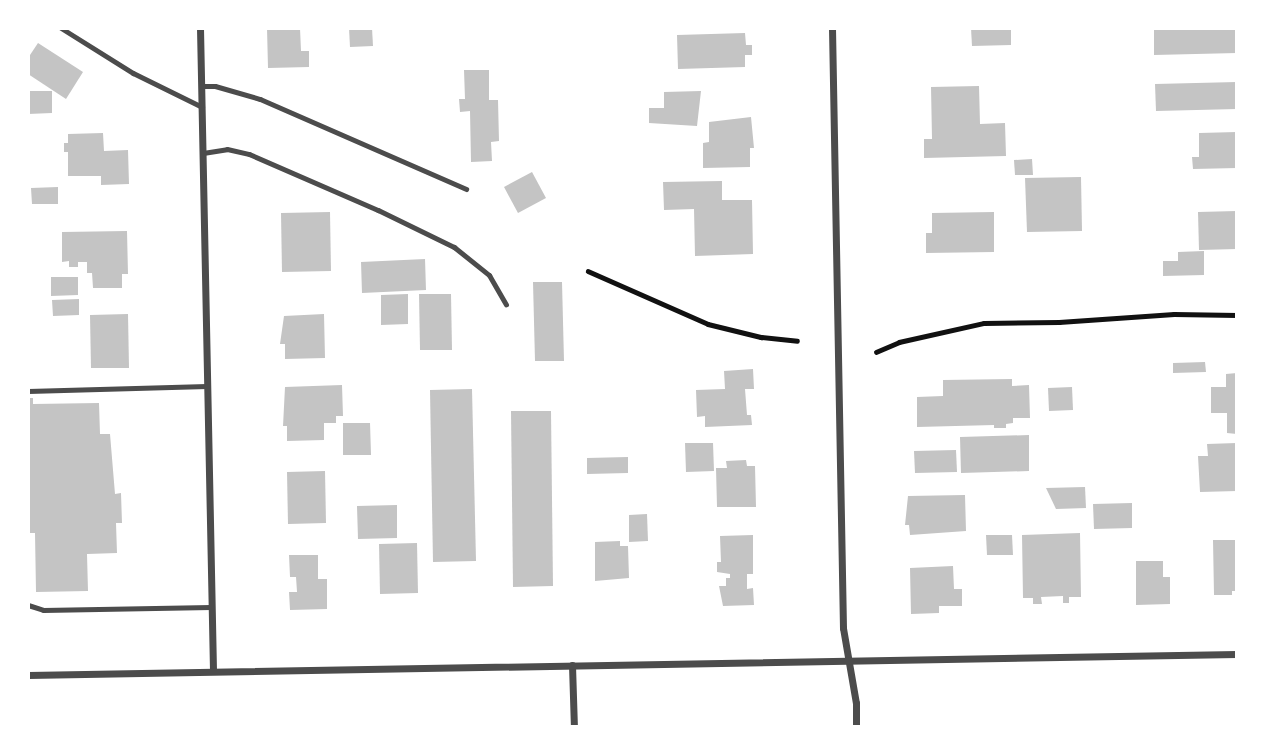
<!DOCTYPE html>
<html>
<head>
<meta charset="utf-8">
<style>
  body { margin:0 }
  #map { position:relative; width:1265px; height:755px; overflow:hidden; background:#fff; font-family:Signika,sans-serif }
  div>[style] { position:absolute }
  .building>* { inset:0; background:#c4c4c4 }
  .path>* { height:4.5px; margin:-2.25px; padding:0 2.25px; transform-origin:2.25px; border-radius:2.25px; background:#111 }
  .service>* { height:5px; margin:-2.5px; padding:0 2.5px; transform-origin:2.5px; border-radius:2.5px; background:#4c4c4c }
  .minor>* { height:7px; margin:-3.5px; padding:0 3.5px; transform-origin:3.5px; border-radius:3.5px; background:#4c4c4c }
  span { translate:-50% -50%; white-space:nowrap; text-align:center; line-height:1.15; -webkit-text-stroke:7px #fff; paint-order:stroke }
  .frame { position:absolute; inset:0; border:30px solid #fff; pointer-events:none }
</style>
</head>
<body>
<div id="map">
  <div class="building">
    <i style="clip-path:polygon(267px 28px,300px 28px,301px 51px,309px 51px,309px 67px,268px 68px)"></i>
    <i style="clip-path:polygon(349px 28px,372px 28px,373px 46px,350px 47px)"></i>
    <i style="clip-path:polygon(971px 28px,1011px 28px,1011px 45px,972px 46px)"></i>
    <i style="clip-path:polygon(1154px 28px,1237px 28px,1237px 53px,1154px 55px)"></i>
    <i style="clip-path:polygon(745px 33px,746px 45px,752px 45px,752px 55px,745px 55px,745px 67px,678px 69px,677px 35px)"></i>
    <i style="clip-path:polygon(38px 43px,83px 72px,66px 99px,28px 74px,28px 58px)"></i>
    <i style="clip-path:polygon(464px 70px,489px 70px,489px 100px,498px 100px,499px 141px,491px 142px,492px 161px,471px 162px,470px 111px,460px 112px,459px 99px,465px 99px)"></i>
    <i style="clip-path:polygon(1237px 82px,1237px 109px,1156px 111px,1155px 84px)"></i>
    <i style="clip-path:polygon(979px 86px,980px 124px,1005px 123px,1006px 156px,924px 158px,924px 139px,932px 139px,931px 87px)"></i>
    <i style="clip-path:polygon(28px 91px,52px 91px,52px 113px,28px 114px)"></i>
    <i style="clip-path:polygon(701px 91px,697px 126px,649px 123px,649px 108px,664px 108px,664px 92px)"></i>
    <i style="clip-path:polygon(751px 117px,754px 148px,750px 148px,750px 167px,703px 168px,703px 143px,709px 142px,709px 122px)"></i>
    <i style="clip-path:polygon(1237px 132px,1237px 168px,1193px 169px,1192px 157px,1199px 157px,1199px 133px)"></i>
    <i style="clip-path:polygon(103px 133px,104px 151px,128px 150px,129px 184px,101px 185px,101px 176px,68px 176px,68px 152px,64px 152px,64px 143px,68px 143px,68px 134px)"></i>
    <i style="clip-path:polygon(1032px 159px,1033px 175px,1015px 175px,1014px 160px)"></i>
    <i style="clip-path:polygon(532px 172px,546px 198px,518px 213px,504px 187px)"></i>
    <i style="clip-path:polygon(1081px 177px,1082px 231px,1027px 232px,1025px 178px)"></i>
    <i style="clip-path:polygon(722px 181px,722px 200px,752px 200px,753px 254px,695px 256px,694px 209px,664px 210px,663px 182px)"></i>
    <i style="clip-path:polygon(58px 187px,58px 204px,32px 204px,31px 188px)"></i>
    <i style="clip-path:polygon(1237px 211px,1237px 249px,1199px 250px,1198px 212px)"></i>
    <i style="clip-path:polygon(330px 212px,331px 271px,282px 272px,281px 213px)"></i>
    <i style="clip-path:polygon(994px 212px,994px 252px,926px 253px,926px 233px,932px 233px,932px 213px)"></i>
    <i style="clip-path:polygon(127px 231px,128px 274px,122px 274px,122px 288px,93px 288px,92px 273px,87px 273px,87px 262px,78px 262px,78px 267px,69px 267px,69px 261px,62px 262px,62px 232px)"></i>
    <i style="clip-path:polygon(1204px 251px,1204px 275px,1163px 276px,1163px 261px,1178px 261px,1178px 252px)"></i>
    <i style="clip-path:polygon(425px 259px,426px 290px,362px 293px,361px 262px)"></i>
    <i style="clip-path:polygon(51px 277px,78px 277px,78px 295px,51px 296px)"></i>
    <i style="clip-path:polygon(533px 282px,562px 282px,564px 361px,535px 361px)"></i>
    <i style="clip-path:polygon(408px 294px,408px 324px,381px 325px,381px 295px)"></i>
    <i style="clip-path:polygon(419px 294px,451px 294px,452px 350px,420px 350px)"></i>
    <i style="clip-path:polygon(79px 299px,79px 315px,53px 316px,52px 300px)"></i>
    <i style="clip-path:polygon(128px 314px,129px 368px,91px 368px,90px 315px)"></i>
    <i style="clip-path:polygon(324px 314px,325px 358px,285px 359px,285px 344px,280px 344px,284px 316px)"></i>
    <i style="clip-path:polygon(1205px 362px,1206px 372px,1173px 373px,1173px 363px)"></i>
    <i style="clip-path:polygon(753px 369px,754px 389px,745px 389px,747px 415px,751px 415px,752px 425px,705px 427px,705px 416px,697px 417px,696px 390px,725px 389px,724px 371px)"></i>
    <i style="clip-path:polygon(1237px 373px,1237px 434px,1227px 433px,1227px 413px,1211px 413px,1211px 387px,1226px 387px,1226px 374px)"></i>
    <i style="clip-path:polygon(1012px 379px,1012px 386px,1029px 385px,1030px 418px,1013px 418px,1013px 423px,1006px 424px,1006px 428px,994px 428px,994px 425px,917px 427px,917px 397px,943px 396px,943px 380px)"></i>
    <i style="clip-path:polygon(342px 385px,343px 416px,336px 416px,336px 423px,324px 423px,324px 440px,287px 441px,287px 426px,283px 426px,285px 387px)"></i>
    <i style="clip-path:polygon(1072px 387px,1073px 410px,1049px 411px,1048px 388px)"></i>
    <i style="clip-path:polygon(472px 389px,476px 561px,433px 562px,430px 390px)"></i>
    <i style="clip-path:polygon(28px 398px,33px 398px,33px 404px,99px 403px,100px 434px,110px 434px,115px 494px,121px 493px,122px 523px,116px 523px,117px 553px,87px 554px,88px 591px,36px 592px,35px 533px,28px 533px)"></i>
    <i style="clip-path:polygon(511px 411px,551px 411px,553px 586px,513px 587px)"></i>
    <i style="clip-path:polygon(343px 423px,370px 423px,371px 455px,343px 455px)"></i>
    <i style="clip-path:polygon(1029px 435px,1029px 471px,961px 473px,960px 437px)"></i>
    <i style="clip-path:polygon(685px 443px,713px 443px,714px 471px,686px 472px)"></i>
    <i style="clip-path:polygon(1237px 443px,1237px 491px,1200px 492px,1198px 456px,1208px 456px,1207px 444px)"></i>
    <i style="clip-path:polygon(956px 450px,957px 472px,915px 473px,914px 451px)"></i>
    <i style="clip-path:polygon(628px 457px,628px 473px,587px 474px,587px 458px)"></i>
    <i style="clip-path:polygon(746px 460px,747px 466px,755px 466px,756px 507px,717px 507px,716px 468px,727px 468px,726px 461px)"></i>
    <i style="clip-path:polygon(325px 471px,326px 523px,288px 524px,287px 472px)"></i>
    <i style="clip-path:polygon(1085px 487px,1086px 508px,1056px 509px,1046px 488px)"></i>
    <i style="clip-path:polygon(965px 495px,966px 531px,910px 535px,909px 525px,905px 525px,908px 496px)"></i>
    <i style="clip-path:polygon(1132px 503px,1132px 528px,1094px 529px,1093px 504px)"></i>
    <i style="clip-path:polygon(397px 505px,397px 538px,358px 539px,357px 506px)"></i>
    <i style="clip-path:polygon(647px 514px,648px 541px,629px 542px,629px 515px)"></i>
    <i style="clip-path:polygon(1080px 533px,1081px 597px,1069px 597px,1069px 603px,1063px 603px,1063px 596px,1041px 597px,1042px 604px,1033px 604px,1033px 598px,1023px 598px,1022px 535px)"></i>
    <i style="clip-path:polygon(753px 535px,753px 574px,747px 574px,747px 589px,753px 588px,754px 605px,723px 606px,719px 586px,726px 586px,726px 578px,730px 578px,730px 574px,717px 572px,717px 562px,721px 562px,720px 536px)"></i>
    <i style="clip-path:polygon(986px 535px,1012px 535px,1013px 555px,987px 555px)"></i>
    <i style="clip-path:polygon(1213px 540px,1237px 540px,1237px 591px,1232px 591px,1232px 595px,1214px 595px)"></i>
    <i style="clip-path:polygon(620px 541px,620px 546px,628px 546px,629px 578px,595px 581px,595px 542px)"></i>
    <i style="clip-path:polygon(417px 543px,418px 593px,380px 594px,379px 544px)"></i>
    <i style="clip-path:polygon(289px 555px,318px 555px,318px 579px,327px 579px,327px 609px,290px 610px,289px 592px,297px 592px,296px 577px,290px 577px)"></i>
    <i style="clip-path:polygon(1136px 561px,1163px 561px,1163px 577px,1170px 577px,1170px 604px,1136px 605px)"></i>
    <i style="clip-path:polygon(953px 566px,954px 589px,962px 589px,962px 606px,939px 606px,939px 613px,911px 614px,910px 568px)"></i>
  </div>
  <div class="path">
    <i style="left:588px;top:271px;width:131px;rotate:23.8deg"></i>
    <i style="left:708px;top:324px;width:55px;rotate:13.8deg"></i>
    <i style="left:761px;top:337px;width:36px;rotate:6deg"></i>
    <i style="left:876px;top:352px;width:25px;rotate:-23deg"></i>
    <i style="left:899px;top:342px;width:87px;rotate:-12.6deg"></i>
    <i style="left:984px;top:323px;width:75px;rotate:-0.8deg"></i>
    <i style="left:1059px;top:322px;width:115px;rotate:-4deg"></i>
    <i style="left:1174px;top:314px;width:63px;rotate:0.9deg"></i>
  </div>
  <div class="service">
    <i style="left:61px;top:28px;width:85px;rotate:32deg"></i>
    <i style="left:133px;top:73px;width:77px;rotate:26.2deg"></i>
    <i style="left:201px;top:86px;width:14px"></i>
    <i style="left:215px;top:86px;width:47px;rotate:16.1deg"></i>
    <i style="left:260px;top:99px;width:225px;rotate:23.6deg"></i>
    <i style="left:203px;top:153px;width:24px;rotate:-9deg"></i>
    <i style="left:227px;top:149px;width:23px;rotate:13deg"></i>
    <i style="left:249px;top:154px;width:141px;rotate:23.5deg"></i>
    <i style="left:378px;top:210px;width:85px;rotate:26deg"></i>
    <i style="left:454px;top:247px;width:45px;rotate:38.7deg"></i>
    <i style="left:489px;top:275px;width:34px;rotate:60deg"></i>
    <i style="left:28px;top:391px;width:179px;rotate:-1.6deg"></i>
    <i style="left:28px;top:605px;width:16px;rotate:18deg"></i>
    <i style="left:43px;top:610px;width:168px;rotate:-1deg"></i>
  </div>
  <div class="minor">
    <i style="left:200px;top:28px;width:643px;rotate:88.84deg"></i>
    <i style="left:832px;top:28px;width:600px;rotate:88.95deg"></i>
    <i style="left:843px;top:628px;width:76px;rotate:80.2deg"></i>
    <i style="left:856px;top:703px;width:24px;rotate:90deg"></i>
    <i style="left:572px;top:665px;width:62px;rotate:88.2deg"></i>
    <i style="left:28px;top:675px;width:1209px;rotate:-1deg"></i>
  </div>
  <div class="frame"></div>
</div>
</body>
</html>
